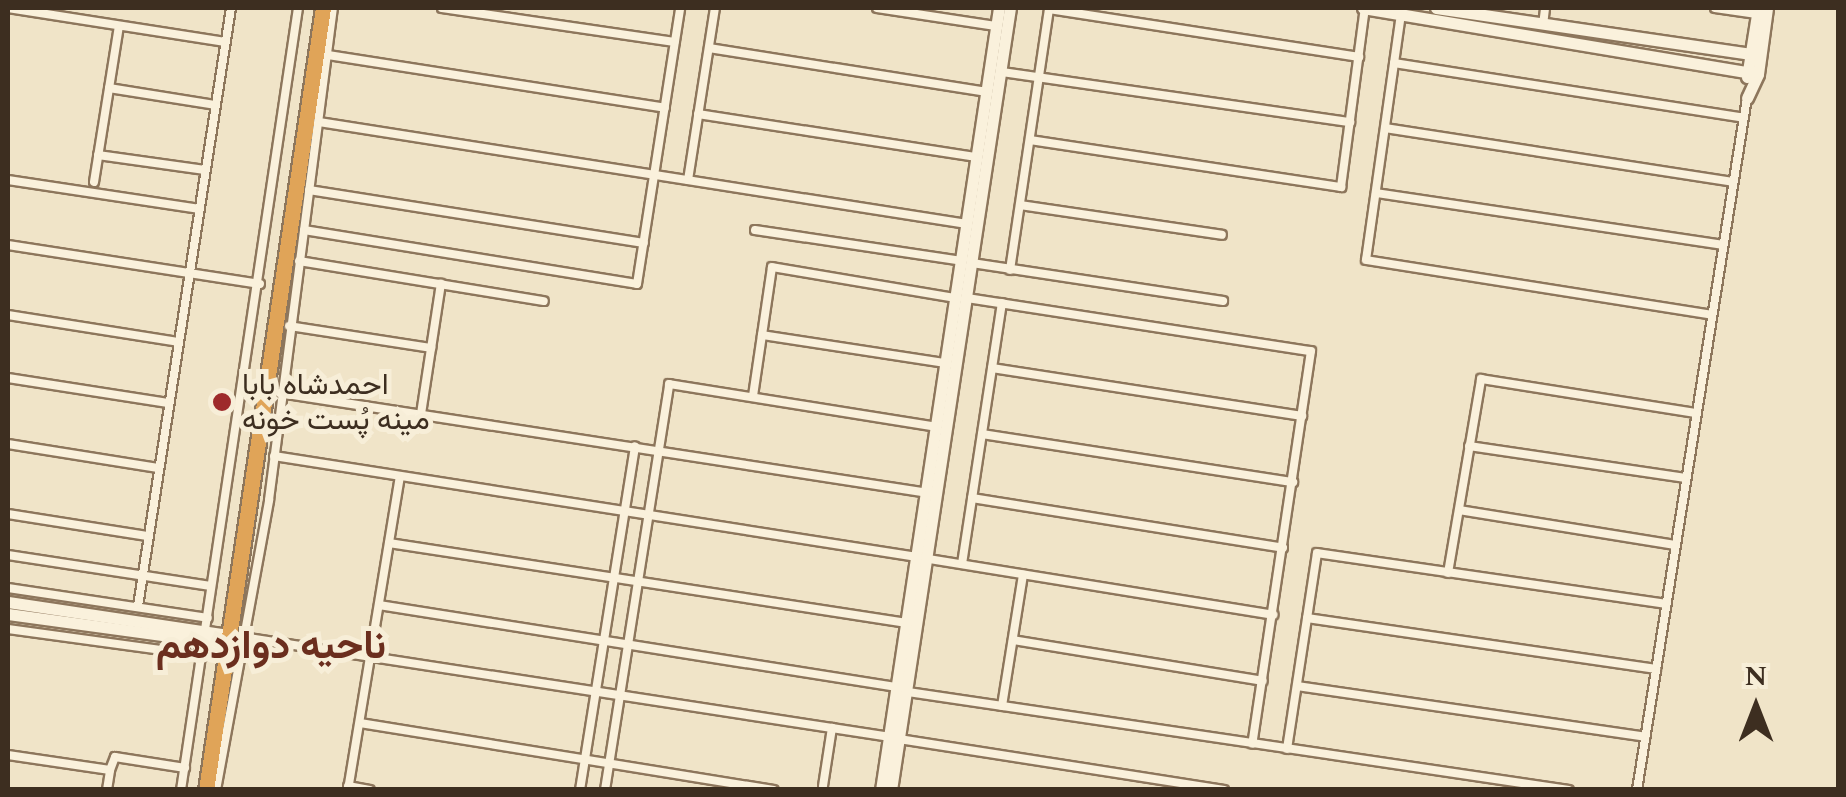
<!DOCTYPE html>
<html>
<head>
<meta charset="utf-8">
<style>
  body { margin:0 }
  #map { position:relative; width:1846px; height:797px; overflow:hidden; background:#f0e4c8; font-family:Spectral,Vazirmatn,serif }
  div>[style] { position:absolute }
  .roads { filter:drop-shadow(2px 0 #8d765c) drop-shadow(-2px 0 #8d765c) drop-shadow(0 2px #8d765c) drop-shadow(0 -2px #8d765c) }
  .street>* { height:8px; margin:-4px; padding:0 4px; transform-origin:4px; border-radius:4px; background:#faf1dc }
  .secondary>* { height:11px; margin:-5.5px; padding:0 5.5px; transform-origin:5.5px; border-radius:5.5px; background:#faf1dc }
  .highway>* { height:15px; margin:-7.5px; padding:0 7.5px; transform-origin:7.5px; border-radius:7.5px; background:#e0a458 }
  .dots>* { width:28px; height:28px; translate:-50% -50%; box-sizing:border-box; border:5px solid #f7eed8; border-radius:50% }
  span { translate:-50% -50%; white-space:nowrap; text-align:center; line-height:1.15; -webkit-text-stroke:10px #f7eed8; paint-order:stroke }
  .poi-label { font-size:30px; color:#3d2e20 }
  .left { translate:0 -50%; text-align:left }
  .district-label { font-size:40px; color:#6b2e1e; font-weight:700 }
  .frame { position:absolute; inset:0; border:10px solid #3d2e20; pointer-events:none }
  .north { position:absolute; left:1706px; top:657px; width:100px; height:100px; -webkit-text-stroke:8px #f7eed8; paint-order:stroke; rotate:0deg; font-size:28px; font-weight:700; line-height:40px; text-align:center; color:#3d2e20 }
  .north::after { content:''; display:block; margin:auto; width:35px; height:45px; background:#3d2e20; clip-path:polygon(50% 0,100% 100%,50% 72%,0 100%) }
</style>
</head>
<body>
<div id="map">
  <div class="roads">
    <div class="street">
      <i style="left:8px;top:8px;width:220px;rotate:8.9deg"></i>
      <i style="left:442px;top:8px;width:235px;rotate:8.3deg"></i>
      <i style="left:877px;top:8px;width:120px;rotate:8.6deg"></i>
      <i style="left:1715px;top:8px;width:42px;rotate:8.1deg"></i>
      <i style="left:1049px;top:9px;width:314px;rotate:8.8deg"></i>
      <i style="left:1401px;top:14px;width:248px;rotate:98.1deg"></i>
      <i style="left:1366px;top:260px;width:350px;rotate:9deg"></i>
      <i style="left:1543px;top:25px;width:17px;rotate:-83deg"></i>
      <i style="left:709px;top:48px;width:280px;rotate:9deg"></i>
      <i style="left:328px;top:55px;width:341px;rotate:8.9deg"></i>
      <i style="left:1394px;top:63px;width:354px;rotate:8.9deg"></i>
      <i style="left:1002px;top:72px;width:352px;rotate:8.2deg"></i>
      <i style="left:109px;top:88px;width:107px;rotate:9.1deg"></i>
      <i style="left:698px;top:114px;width:282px;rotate:8.8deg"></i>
      <i style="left:319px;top:122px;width:656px;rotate:8.95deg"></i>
      <i style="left:1385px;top:128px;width:352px;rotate:8.8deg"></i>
      <i style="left:1030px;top:140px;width:315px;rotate:8.6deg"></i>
      <i style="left:1341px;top:187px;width:181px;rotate:-82.4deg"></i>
      <i style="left:98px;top:155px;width:108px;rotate:8deg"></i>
      <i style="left:8px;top:180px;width:194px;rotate:8.6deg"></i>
      <i style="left:688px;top:180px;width:174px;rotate:-81.1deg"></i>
      <i style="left:94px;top:182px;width:158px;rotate:-80.9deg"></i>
      <i style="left:309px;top:190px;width:339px;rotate:9deg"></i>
      <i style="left:1376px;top:193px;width:351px;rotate:8.5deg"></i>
      <i style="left:1020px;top:205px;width:204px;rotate:8.4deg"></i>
      <i style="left:304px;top:230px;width:337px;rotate:9.2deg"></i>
      <i style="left:637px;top:284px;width:279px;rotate:-81.1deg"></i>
      <i style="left:755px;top:230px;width:209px;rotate:8.5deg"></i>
      <i style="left:8px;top:245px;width:255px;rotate:8.8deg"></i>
      <i style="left:299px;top:261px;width:248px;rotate:9.3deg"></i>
      <i style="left:972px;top:263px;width:254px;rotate:8.6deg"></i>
      <i style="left:1010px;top:270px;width:265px;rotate:-81.5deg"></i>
      <i style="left:967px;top:298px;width:348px;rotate:8.8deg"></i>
      <i style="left:1311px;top:351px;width:397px;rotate:98.5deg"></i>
      <i style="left:8px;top:315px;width:172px;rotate:9deg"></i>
      <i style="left:289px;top:326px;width:144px;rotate:8.8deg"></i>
      <i style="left:762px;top:335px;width:185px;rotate:8.7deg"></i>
      <i style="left:992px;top:368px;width:314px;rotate:8.8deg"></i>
      <i style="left:8px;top:378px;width:162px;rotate:8.9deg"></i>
      <i style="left:280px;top:393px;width:656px;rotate:8.77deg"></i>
      <i style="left:753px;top:396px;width:130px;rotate:-81.6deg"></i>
      <i style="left:772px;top:267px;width:187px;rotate:9.6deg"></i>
      <i style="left:421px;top:414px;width:132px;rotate:-81.3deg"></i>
      <i style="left:982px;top:434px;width:315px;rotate:8.8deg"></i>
      <i style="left:8px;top:444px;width:152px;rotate:9.1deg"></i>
      <i style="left:1469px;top:446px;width:219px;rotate:8.4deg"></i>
      <i style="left:274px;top:456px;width:651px;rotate:8.93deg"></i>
      <i style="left:972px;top:498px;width:315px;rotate:9.1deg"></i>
      <i style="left:1459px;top:510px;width:219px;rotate:9.2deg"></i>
      <i style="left:8px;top:514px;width:141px;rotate:9deg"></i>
      <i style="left:389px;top:543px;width:524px;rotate:8.78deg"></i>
      <i style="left:8px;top:555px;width:205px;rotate:8.7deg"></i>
      <i style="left:929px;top:559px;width:349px;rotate:9.2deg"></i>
      <i style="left:962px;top:564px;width:264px;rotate:-81.3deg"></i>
      <i style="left:1448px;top:573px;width:197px;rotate:-80.3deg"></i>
      <i style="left:1481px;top:379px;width:218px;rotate:9deg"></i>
      <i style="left:8px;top:588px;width:202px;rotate:8.5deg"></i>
      <i style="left:379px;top:605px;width:523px;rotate:9.01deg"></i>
      <i style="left:138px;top:606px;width:605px;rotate:-81.16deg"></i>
      <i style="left:1307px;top:618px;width:353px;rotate:8.3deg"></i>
      <i style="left:8px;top:629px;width:198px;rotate:7.8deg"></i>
      <i style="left:242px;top:637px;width:656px;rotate:8.77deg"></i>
      <i style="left:1013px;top:640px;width:253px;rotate:9.3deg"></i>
      <i style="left:1297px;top:686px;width:352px;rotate:8.3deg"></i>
      <i style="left:908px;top:692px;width:668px;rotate:8.43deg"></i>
      <i style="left:1002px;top:706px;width:133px;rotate:-80.9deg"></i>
      <i style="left:360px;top:723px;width:419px;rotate:9.2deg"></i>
      <i style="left:899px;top:739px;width:329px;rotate:8.9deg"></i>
      <i style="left:1287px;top:749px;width:198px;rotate:-81.3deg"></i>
      <i style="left:1317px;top:553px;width:353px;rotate:8.3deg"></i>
      <i style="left:8px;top:755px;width:103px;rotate:8.4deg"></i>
      <i style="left:110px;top:770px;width:14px;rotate:-69deg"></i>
      <i style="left:115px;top:757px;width:71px;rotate:8.9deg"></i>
      <i style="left:348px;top:786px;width:22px;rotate:10deg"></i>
      <i style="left:823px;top:786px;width:59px;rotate:-81.2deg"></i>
      <i style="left:107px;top:790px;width:20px;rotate:-81deg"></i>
      <i style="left:181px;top:790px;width:791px;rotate:-81.49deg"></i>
      <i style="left:216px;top:790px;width:295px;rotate:-79.6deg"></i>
      <i style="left:269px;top:500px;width:496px;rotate:-82.6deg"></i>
      <i style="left:348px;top:790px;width:318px;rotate:-80.6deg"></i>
      <i style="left:580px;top:790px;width:348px;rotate:-80.9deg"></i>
      <i style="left:605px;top:790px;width:411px;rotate:-81deg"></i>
      <i style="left:669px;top:384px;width:271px;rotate:9.1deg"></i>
      <i style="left:1637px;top:790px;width:701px;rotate:-80.97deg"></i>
    </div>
    <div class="secondary">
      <i style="left:1363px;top:8px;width:400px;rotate:9.5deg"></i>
      <i style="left:1436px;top:8px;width:327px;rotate:8.3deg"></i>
      <i style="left:1747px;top:77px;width:70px;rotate:-80.9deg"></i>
      <i style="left:1747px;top:98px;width:26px;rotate:-65deg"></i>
      <i style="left:1758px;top:74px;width:67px;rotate:-82.2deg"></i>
      <i style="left:8px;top:602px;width:224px;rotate:8.5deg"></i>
      <i style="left:8px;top:614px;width:222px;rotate:7.8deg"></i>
      <i style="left:881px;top:790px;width:791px;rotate:-81.42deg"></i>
      <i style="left:891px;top:790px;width:791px;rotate:-81.35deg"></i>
    </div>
    <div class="highway">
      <i style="left:206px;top:790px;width:791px;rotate:-81.49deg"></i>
    </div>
  </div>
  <div class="dots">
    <i style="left:222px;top:402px;background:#9e2a2b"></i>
  </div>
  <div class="poi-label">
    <span class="left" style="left:242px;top:402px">احمدشاه بابا<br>مینه پُست خونه</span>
  </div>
  <div class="district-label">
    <span style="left:271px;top:647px">ناحیه دوازدهم</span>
  </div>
  <div class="frame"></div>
  <div class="north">N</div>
</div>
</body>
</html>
